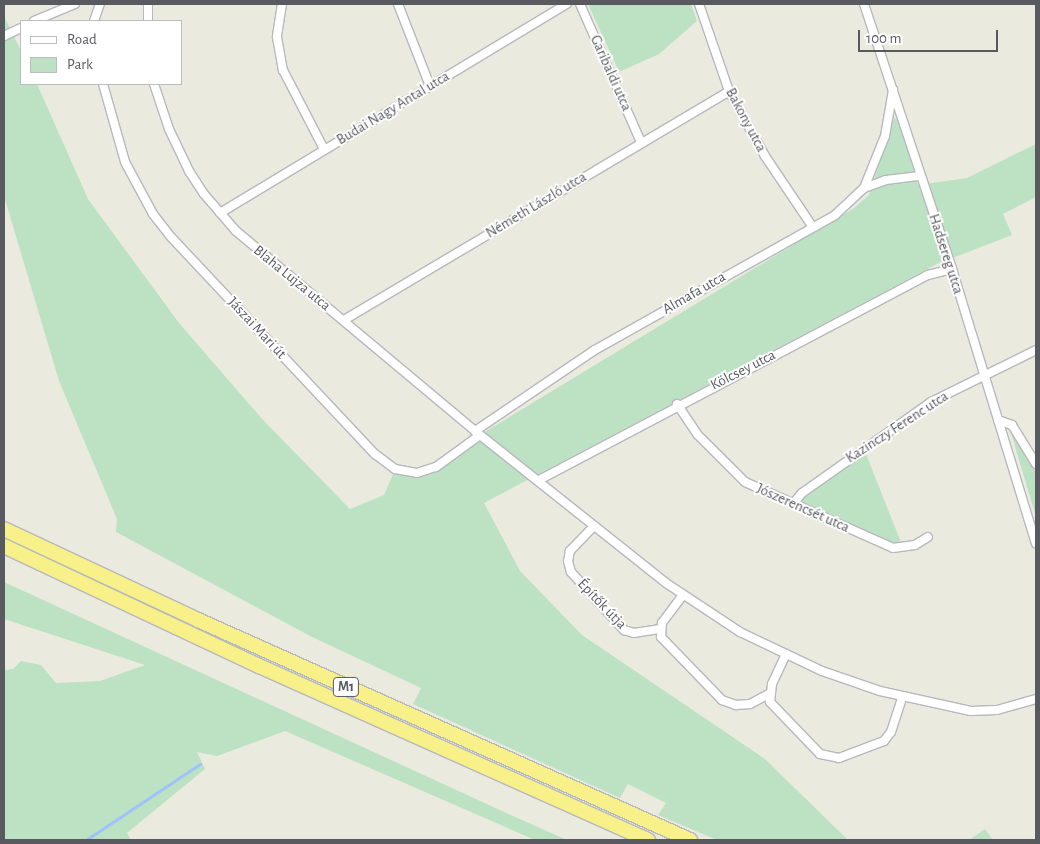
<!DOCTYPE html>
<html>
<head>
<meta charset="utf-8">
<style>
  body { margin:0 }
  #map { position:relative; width:1040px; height:844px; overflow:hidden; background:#ebeadf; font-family:"Alegreya Sans",sans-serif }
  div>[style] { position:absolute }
  .green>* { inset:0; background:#bce2c3 }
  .stream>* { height:2.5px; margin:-1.25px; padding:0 1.25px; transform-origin:1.25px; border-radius:1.25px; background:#9fc2fb }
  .roads { filter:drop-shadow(1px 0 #b7b8be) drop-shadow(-1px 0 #b7b8be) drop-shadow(0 1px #b7b8be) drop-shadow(0 -1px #b7b8be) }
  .minor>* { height:8px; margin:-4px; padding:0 4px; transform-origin:4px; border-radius:4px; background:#fff }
  .motorway>* { height:14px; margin:-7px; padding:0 7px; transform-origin:7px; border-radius:7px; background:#f8f089 }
  span { translate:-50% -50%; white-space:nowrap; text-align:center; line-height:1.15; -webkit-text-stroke:4px #fff; paint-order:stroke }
  .shield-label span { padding:1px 4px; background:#fff; border:1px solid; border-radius:4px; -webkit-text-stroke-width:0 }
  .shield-label { font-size:14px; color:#585a60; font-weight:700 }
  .street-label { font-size:15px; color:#585a60 }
  .frame { position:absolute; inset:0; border:5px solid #585a60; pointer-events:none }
  .legend { position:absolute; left:20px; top:20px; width:162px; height:65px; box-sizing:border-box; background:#fff; border:1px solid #bcbdbf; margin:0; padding:6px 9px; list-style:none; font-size:15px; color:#585a60 }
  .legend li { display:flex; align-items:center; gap:10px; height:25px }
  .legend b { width:25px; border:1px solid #bcbdbf }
  .scale { position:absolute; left:858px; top:30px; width:140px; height:22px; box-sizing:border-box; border:2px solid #585a60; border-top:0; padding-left:6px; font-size:15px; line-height:18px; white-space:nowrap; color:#585a60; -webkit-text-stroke:4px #fff; paint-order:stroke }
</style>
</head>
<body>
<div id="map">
  <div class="green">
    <i style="clip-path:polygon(588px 4px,691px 4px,697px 21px,659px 54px,619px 72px)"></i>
    <i style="clip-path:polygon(4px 16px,21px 51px,21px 84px,37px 84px,88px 199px,179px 323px,263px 420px,350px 509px,384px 495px,394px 472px,435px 471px,483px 433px,854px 208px,869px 195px,894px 118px,899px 120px,918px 185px,967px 178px,1036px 144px,1036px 197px,1003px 214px,1012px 235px,937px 264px,484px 503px,520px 571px,582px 635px,765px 759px,848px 840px,717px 840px,658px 815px,666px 803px,628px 784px,620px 798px,413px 704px,421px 688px,312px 637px,116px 532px,117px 519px,59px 381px,4px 196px)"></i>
    <i style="clip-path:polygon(1008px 423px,1036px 473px,1036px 517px)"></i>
    <i style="clip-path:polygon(864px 449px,902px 545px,899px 547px,799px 502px,805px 492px)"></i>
    <i style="clip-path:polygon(4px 582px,502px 811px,567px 840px,535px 840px,285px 731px,217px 756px,197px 752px,205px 769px,127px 833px,131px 840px,4px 840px,4px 670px,13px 669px,21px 661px,41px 665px,56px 683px,100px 681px,145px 665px,4px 619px)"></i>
    <i style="clip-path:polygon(985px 829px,993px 840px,969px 840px)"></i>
  </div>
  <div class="stream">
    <i style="left:86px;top:840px;width:137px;rotate:-33.7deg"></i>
  </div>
  <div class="roads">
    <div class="minor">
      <i style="left:282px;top:4px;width:33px;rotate:99deg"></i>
      <i style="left:277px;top:37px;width:34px;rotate:80deg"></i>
      <i style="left:283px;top:70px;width:89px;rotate:62.6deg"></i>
      <i style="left:398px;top:4px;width:88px;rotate:68.7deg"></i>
      <i style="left:580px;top:4px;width:151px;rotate:66.2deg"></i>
      <i style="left:699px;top:4px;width:92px;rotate:71deg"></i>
      <i style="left:729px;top:91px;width:74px;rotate:61deg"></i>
      <i style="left:765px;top:156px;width:84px;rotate:56.1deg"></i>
      <i style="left:864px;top:4px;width:279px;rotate:71.6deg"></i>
      <i style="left:952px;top:269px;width:287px;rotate:73deg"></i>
      <i style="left:34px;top:21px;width:44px;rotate:-22.5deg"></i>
      <i style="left:94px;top:21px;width:18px;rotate:-71deg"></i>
      <i style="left:148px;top:21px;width:17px;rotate:-90deg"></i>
      <i style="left:4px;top:36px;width:19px;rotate:-25deg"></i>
      <i style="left:103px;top:84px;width:81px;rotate:74.2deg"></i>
      <i style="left:125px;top:162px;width:59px;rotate:61.7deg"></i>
      <i style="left:153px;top:214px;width:29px;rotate:52deg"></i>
      <i style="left:171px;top:237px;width:298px;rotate:46.8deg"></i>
      <i style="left:375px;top:454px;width:25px;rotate:37deg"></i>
      <i style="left:395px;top:469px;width:22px;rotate:10deg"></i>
      <i style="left:417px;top:473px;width:20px;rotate:-18deg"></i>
      <i style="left:436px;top:467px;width:54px;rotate:-36deg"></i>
      <i style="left:154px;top:84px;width:47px;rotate:71.6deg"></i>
      <i style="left:169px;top:129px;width:47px;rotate:64.5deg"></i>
      <i style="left:189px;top:171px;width:27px;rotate:57deg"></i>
      <i style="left:204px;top:194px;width:49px;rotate:49.1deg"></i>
      <i style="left:236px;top:231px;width:312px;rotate:39.9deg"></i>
      <i style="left:475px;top:431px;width:244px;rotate:38.5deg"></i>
      <i style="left:666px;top:583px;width:89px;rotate:33.5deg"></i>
      <i style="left:740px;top:632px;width:91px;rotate:25.4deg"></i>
      <i style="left:822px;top:671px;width:61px;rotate:19deg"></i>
      <i style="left:880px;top:691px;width:93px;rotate:12.4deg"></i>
      <i style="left:971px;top:711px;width:26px;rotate:-2deg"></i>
      <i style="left:997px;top:710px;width:41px;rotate:-15.8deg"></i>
      <i style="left:864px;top:188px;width:56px;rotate:-68deg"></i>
      <i style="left:885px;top:136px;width:47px;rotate:-80.1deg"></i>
      <i style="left:220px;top:213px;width:405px;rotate:-31.1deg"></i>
      <i style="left:344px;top:320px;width:448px;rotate:-30.7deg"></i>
      <i style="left:677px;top:404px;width:37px;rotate:56deg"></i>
      <i style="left:698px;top:435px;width:66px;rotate:45deg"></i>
      <i style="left:745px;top:482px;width:162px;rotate:24deg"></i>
      <i style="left:893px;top:548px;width:22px;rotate:-8deg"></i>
      <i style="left:915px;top:545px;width:15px;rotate:-32deg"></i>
      <i style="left:998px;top:420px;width:15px;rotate:20deg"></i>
      <i style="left:1012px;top:425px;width:46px;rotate:58.4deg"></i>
      <i style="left:475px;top:431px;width:143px;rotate:-34.1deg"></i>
      <i style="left:593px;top:351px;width:278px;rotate:-29.3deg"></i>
      <i style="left:835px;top:215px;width:40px;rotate:-43deg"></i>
      <i style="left:864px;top:188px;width:23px;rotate:-20deg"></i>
      <i style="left:886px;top:180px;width:34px;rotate:-7deg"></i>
      <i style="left:539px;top:480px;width:440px;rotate:-27.8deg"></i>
      <i style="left:928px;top:275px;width:25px;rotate:-14deg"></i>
      <i style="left:793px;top:504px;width:14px;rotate:-51deg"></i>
      <i style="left:802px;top:493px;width:158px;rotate:-35.2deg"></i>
      <i style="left:931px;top:402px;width:117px;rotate:-26.3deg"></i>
      <i style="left:594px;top:526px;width:35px;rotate:134deg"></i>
      <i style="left:570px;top:551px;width:10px;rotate:101deg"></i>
      <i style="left:568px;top:561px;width:11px;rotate:75deg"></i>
      <i style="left:571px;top:572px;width:79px;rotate:47.6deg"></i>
      <i style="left:624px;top:630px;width:10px;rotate:17deg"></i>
      <i style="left:634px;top:633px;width:25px;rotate:-9deg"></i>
      <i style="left:683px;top:595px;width:35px;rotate:127deg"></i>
      <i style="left:662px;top:623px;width:14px;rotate:94deg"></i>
      <i style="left:661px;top:637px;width:88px;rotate:45.9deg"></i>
      <i style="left:722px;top:700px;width:15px;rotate:20deg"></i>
      <i style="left:736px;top:705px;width:14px;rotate:-4deg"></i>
      <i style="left:750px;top:704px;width:21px;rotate:-28deg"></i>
      <i style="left:786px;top:654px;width:33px;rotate:115deg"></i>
      <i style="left:772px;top:684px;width:18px;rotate:96deg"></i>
      <i style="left:770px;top:702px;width:72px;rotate:46.1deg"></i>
      <i style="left:820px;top:754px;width:19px;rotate:12deg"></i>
      <i style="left:839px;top:758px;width:48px;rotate:-20.7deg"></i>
      <i style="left:884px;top:741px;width:11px;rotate:-52deg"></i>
      <i style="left:891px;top:732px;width:36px;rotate:-72deg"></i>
    </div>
    <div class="motorway">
      <i style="left:4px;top:529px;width:214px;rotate:25.1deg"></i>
      <i style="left:198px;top:620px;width:539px;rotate:24.09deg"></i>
      <i style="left:4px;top:546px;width:282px;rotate:25.2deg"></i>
      <i style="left:259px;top:666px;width:426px;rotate:24.1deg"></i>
    </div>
  </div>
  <div class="shield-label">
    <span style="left:346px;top:687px">M1</span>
  </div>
  <div class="street-label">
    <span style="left:611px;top:73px;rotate:66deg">Garibaldi utca</span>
    <span style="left:393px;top:108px;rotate:-31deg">Budai Nagy Antal utca</span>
    <span style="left:746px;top:120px;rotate:62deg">Bakony utca</span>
    <span style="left:536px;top:205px;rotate:-31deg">Németh László utca</span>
    <span style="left:946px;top:254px;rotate:72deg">Hadsereg utca</span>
    <span style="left:292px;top:278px;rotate:39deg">Blaha Lujza utca</span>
    <span style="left:694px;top:293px;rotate:-30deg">Almafa utca</span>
    <span style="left:257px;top:328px;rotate:47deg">Jászai Mari út</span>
    <span style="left:743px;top:370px;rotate:-27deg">Kölcsey utca</span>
    <span style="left:897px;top:427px;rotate:-33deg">Kazinczy Ferenc utca</span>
    <span style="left:803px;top:508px;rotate:24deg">Jószerencsét utca</span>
    <span style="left:602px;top:604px;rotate:46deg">Építők útja</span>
  </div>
  <div class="frame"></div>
  <ul class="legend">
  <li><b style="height:6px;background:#fff"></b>Road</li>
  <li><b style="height:14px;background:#bce2c3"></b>Park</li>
  </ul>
  <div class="scale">100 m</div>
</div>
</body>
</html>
